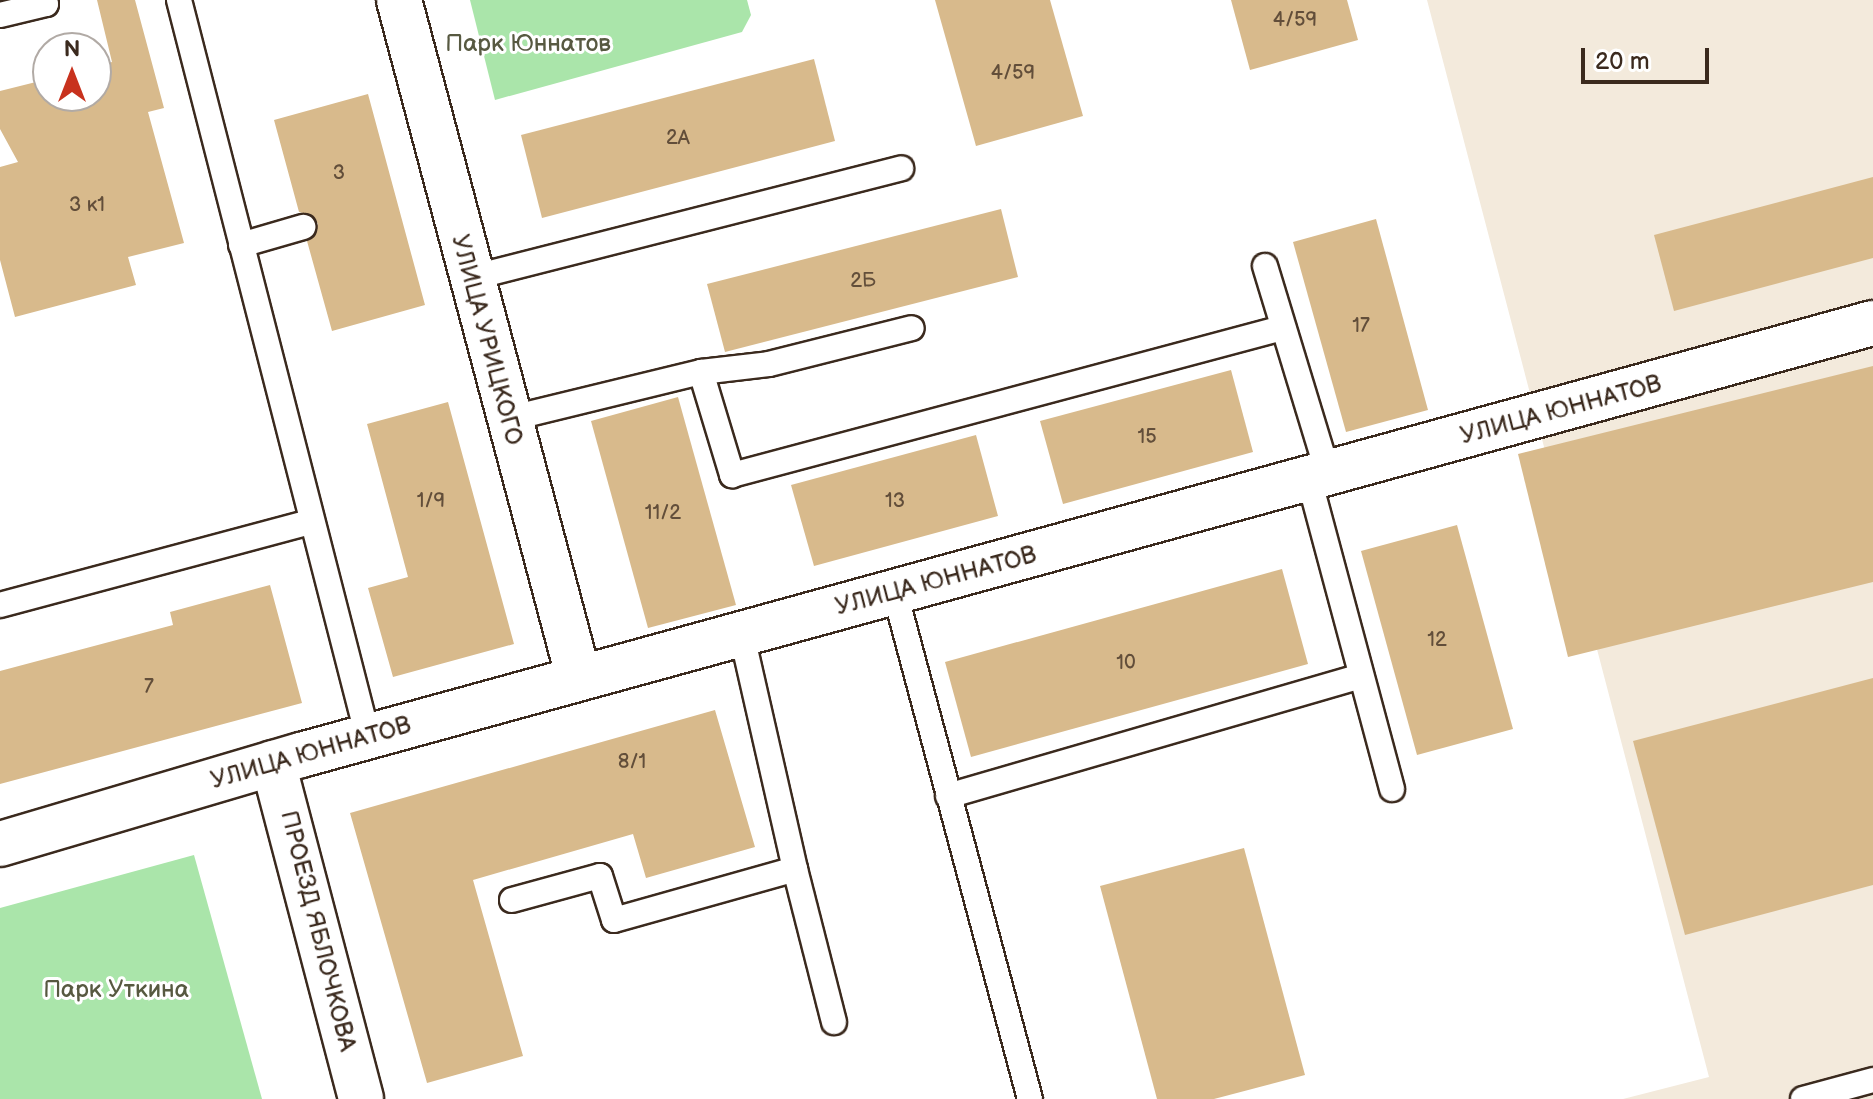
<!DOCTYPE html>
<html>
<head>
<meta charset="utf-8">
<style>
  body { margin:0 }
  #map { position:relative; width:1873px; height:1099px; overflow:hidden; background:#fff; font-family:"Balsamiq Sans",sans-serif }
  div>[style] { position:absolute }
  .built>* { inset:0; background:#f3eadc }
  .green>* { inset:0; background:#aae5aa }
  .building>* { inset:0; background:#d8ba8c }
  .roads { filter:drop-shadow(2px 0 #3b2a1e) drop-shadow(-2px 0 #3b2a1e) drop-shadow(0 2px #3b2a1e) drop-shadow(0 -2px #3b2a1e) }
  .service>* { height:24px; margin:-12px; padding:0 12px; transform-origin:12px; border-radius:12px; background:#fff }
  .minor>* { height:44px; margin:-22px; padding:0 22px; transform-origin:22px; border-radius:22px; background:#fff }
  span { translate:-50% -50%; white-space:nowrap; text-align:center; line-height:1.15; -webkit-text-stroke:6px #fff; paint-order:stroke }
  .number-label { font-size:20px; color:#624e3a }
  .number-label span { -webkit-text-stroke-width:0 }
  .park-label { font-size:24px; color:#575941 }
  .street-label { font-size:24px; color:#3b2a1e }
  .north { position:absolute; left:32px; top:32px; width:80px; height:80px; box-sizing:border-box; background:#fff; border:2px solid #b1aaa5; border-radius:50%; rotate:0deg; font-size:22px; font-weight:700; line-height:32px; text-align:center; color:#3b2a1e }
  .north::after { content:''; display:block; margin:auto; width:28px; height:36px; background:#c8321e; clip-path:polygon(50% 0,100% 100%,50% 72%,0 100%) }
  .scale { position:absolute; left:1581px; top:48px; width:128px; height:36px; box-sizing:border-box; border:4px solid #3b2a1e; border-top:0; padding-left:10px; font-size:24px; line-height:28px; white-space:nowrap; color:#3b2a1e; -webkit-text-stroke:6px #fff; paint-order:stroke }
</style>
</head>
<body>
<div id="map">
  <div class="built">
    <i style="clip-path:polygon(1427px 0,1873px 0,1873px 1099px,1623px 1099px,1709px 1077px)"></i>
  </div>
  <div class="green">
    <i style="clip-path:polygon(470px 0,747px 0,751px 15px,742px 32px,495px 100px)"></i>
    <i style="clip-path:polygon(194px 855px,262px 1099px,0 1099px,0 908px)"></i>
  </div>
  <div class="building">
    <i style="clip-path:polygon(97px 0,135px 0,164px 108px,148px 112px,184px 243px,128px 257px,136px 285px,15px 317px,0 260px,0 167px,18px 162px,0 129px,0 91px,48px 79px,48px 96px,96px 96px,96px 66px,112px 62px)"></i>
    <i style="clip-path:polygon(935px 0,1050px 0,1083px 116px,976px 146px)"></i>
    <i style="clip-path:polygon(1231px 0,1347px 0,1358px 40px,1250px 70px)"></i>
    <i style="clip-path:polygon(814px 59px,835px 141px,542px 218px,521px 135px)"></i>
    <i style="clip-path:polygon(368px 94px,425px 305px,332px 331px,307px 241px,318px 224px,313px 216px,299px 212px,274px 120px)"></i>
    <i style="clip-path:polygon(1873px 177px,1873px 258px,1674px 311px,1654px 235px)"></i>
    <i style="clip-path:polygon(1001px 209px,1018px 277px,725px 352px,707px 284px)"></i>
    <i style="clip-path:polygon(1376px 219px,1428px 410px,1346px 432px,1293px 242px)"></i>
    <i style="clip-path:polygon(1873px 366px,1873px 582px,1568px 657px,1518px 454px)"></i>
    <i style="clip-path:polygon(1231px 370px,1253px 452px,1063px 504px,1040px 421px)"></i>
    <i style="clip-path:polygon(678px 397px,736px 605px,648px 628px,591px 421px)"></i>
    <i style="clip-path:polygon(448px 402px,514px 644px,393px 677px,368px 588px,408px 577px,367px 424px)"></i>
    <i style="clip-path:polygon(976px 435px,998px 516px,814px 566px,791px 485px)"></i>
    <i style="clip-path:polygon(1457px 525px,1513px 729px,1417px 755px,1361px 551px)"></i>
    <i style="clip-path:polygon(1282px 569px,1308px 664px,971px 757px,945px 662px)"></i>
    <i style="clip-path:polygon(270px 585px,302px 703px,0 784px,0 671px,173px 625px,170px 612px)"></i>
    <i style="clip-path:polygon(1873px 678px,1873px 885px,1685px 935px,1633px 741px)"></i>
    <i style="clip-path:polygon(715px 710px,755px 847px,646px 878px,633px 834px,473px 880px,523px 1056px,427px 1083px,350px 813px)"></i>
    <i style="clip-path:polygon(1244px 848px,1305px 1075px,1214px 1099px,1157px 1099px,1100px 886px)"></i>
  </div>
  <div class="roads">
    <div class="service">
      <i style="left:179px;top:0;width:761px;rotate:75.62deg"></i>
      <i style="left:0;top:15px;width:47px;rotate:-13.4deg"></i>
      <i style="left:46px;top:4px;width:4px;rotate:-104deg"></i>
      <i style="left:241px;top:245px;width:65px;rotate:-16.2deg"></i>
      <i style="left:1265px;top:266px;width:217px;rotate:73.1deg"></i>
      <i style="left:471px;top:278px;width:444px;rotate:-14.3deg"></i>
      <i style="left:701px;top:372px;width:68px;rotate:-6.7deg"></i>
      <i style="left:769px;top:364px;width:147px;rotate:-14.1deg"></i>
      <i style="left:508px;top:419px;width:199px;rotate:-13.7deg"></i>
      <i style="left:701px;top:372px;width:108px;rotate:73.2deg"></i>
      <i style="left:732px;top:475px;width:569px;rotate:-14.96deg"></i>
      <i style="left:1309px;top:479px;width:321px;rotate:75deg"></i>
      <i style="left:895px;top:593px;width:524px;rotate:75.06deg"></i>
      <i style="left:0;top:605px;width:321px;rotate:-15deg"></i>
      <i style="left:948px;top:796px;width:429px;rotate:-16.2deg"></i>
      <i style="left:795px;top:869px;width:158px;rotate:75.7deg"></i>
      <i style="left:512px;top:900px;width:91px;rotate:-15.3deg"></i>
      <i style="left:600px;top:876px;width:46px;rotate:72.3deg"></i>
      <i style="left:614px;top:920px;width:188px;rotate:-15.7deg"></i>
      <i style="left:795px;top:869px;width:240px;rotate:-102.8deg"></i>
      <i style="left:1803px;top:1099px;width:73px;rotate:-15.2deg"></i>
    </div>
    <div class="minor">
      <i style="left:399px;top:0;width:702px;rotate:75.15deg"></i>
      <i style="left:273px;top:763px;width:347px;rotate:75.3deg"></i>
      <i style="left:0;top:844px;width:314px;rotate:-16.5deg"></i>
      <i style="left:301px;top:755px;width:1630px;rotate:-15.37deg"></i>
    </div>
  </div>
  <div class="number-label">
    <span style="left:1295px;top:20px">4/59</span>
    <span style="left:1013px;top:73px">4/59</span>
    <span style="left:678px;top:138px">2А</span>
    <span style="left:339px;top:173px">3</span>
    <span style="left:87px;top:205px">3 к1</span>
    <span style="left:863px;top:281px">2Б</span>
    <span style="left:1361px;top:326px">17</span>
    <span style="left:1147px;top:437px">15</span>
    <span style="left:431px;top:501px">1/9</span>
    <span style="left:895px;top:501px">13</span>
    <span style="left:663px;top:513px">11/2</span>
    <span style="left:1437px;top:640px">12</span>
    <span style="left:1126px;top:663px">10</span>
    <span style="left:149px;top:687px">7</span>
    <span style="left:632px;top:762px">8/1</span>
  </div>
  <div class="park-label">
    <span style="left:528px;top:44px">Парк Юннатов</span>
    <span style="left:116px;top:990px">Парк Уткина</span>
  </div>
  <div class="street-label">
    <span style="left:487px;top:340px;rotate:75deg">УЛИЦА УРИЦКОГО</span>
    <span style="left:1561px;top:410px;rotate:-15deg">УЛИЦА ЮННАТОВ</span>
    <span style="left:936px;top:581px;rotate:-15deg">УЛИЦА ЮННАТОВ</span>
    <span style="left:311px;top:753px;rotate:-16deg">УЛИЦА ЮННАТОВ</span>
    <span style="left:318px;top:931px;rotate:76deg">ПРОЕЗД ЯБЛОЧКОВА</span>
  </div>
  <div class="north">N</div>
  <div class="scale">20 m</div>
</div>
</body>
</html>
